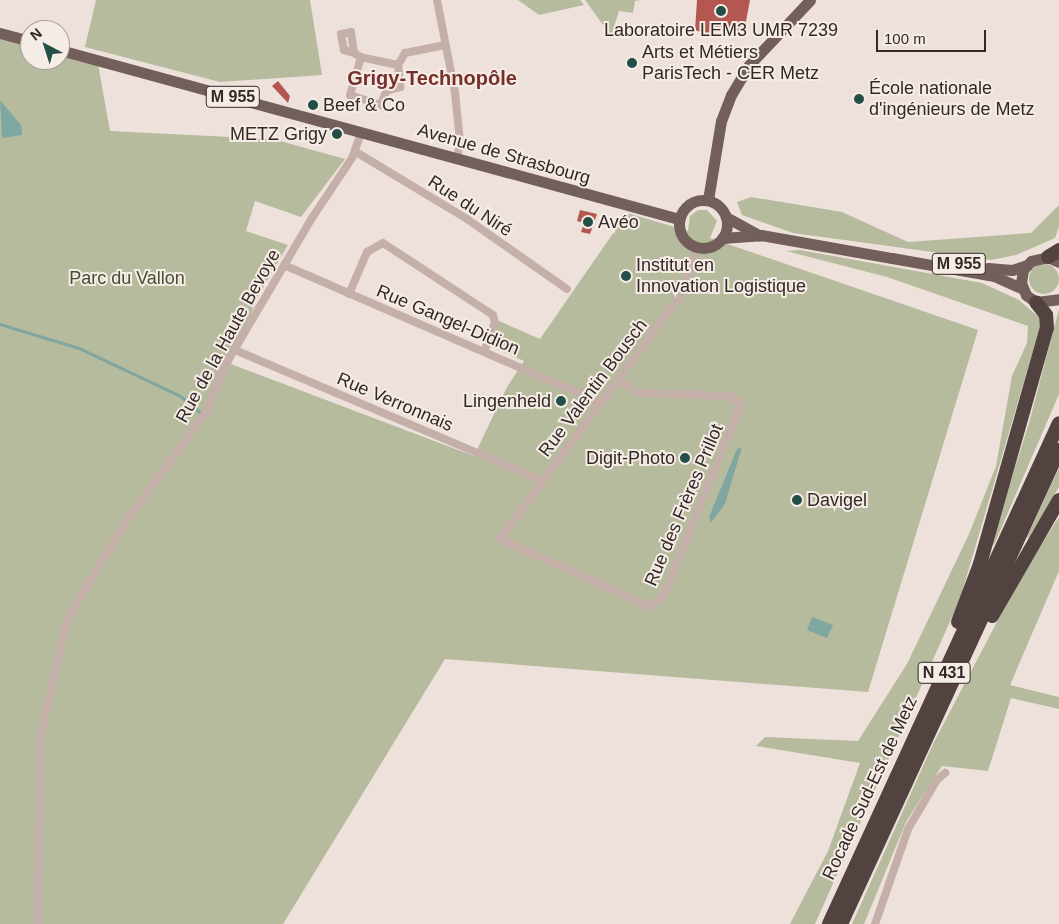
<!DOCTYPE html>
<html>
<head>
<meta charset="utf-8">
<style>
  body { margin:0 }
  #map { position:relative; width:1059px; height:924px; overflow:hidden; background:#eee1db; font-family:Arial,sans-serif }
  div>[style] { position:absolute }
  .green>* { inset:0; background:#b6bb9d }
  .round { border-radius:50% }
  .water>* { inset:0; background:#7ea7a1 }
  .stream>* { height:2.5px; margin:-1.25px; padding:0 1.25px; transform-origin:1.25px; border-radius:1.25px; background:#7ea7a1 }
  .building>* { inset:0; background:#b55751 }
  .street>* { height:8px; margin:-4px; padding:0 4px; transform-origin:4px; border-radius:4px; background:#c4b0a9 }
  .primary>* { height:11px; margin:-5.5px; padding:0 5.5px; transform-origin:5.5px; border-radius:5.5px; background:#725e5a }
  .primary>.ring { margin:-5.5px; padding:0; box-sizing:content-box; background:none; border:11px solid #725e5a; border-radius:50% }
  .highway>* { height:14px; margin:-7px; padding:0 7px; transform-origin:7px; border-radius:7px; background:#524240 }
  .dots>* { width:14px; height:14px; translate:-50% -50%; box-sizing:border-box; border:2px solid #f6ece6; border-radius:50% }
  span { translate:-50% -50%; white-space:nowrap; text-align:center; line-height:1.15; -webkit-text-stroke:4px #f6ece6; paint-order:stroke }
  .shield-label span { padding:1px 4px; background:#f6ece6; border:1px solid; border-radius:4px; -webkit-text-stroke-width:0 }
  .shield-label { font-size:16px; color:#322927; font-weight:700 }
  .poi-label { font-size:18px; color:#322927 }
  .left { translate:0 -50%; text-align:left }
  .right { translate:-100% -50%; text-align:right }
  .street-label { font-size:18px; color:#322927 }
  .park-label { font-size:18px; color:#484d2f }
  .quarter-label { font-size:20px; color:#762f2b; font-weight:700 }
  .north { position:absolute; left:20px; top:20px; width:50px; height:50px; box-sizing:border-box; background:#f6ece6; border:1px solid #a89e9a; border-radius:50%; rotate:320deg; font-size:14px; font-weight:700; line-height:20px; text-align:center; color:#322927 }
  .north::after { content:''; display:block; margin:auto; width:18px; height:22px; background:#234e49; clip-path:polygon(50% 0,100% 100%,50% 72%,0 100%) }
  .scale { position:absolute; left:876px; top:30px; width:110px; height:22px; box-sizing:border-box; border:2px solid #322927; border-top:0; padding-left:6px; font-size:15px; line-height:18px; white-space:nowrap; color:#322927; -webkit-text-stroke:4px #f6ece6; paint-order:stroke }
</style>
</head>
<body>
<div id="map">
  <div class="green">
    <i style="clip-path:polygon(96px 0,310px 0,322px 75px,220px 82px,85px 47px)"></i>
    <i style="clip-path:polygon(518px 0,580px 0,584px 5px,539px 15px)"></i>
    <i style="clip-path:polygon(585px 0,641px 0,635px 1px,633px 13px,619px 11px,611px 36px)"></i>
    <i style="clip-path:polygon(0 38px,30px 46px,30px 60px,60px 60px,60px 54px,98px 64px,110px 131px,273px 139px,345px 159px,301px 217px,255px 201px,246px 231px,288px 245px,258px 296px,231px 364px,474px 456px,507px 387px,524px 361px,490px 346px,499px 321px,540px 339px,627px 213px,688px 231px,690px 216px,698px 210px,707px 210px,717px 221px,710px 238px,978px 330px,868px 692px,445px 659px,283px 924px,0 924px)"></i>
    <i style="clip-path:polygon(751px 197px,842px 212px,908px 242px,1031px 233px,1059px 205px,1059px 227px,1055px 238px,1016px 255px,991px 260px,793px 233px,742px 215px,737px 202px)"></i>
    <i style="clip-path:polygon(800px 250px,982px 283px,1019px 300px,1042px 320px,960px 599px,815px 924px,790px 924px,828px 851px,860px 763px,756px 746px,765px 737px,858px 741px,907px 664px,969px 534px,996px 466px,1012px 376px,1027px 343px,1028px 326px,887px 277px,786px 251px)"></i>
    <i class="round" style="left:1029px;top:264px;width:30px;height:30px"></i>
    <i style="clip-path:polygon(1059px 309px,1059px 394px,994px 545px,991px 544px,1029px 423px)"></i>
    <i style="clip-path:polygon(1059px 468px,1059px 487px,1029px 538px,1027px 537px)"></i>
    <i style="clip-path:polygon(1059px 517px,1059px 571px,1010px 685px,1059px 697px,1059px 709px,1011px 698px,988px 771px,942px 766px,906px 822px,864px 924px,852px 924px,933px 744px,1020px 578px)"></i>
  </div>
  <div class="water">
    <i style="clip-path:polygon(0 100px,21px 125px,22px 135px,2px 138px)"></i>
    <i style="clip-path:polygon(742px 447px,725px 504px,711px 523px,709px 517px,737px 449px)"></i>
    <i style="clip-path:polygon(812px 617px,833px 625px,827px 638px,807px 630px)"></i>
  </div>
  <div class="stream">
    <i style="left:0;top:324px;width:83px;rotate:16.9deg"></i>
    <i style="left:79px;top:348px;width:110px;rotate:25.2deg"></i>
    <i style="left:179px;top:395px;width:26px;rotate:39deg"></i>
  </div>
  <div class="building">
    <i style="clip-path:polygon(697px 0,750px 0,744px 32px,710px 26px,709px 35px,695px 30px)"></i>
    <i style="clip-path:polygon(278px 81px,290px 96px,288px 103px,272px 86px)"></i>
    <i style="clip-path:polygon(580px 210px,597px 214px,590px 234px,581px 232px,584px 223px,577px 221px)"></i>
  </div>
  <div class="street">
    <i style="left:437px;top:0;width:95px;rotate:79deg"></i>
    <i style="left:455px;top:93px;width:48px;rotate:84.1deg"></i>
    <i style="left:460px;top:141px;width:19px;rotate:99deg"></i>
    <i style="left:354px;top:53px;width:10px;rotate:-163deg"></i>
    <i style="left:344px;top:50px;width:16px;rotate:-101deg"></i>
    <i style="left:341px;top:34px;width:10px;rotate:-11deg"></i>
    <i style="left:351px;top:32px;width:21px;rotate:82deg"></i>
    <i style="left:354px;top:53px;width:8px;rotate:30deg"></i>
    <i style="left:398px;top:65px;width:38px;rotate:-168deg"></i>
    <i style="left:361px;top:57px;width:40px;rotate:106deg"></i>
    <i style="left:350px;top:95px;width:33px;rotate:18deg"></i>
    <i style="left:381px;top:105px;width:15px;rotate:-70deg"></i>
    <i style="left:386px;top:91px;width:15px;rotate:-16deg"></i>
    <i style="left:400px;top:87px;width:22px;rotate:-95deg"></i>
    <i style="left:398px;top:65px;width:14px;rotate:-60deg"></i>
    <i style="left:405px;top:53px;width:41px;rotate:-11.3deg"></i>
    <i style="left:356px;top:152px;width:130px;rotate:31.1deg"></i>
    <i style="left:467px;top:219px;width:122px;rotate:35deg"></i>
    <i style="left:284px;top:265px;width:346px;rotate:23.5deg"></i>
    <i style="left:349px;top:294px;width:46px;rotate:-66.8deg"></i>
    <i style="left:367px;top:252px;width:18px;rotate:-29deg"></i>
    <i style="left:383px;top:243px;width:131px;rotate:33.2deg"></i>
    <i style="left:493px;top:315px;width:8px;rotate:76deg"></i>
    <i style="left:495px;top:323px;width:30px;rotate:111deg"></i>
    <i style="left:235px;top:350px;width:335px;rotate:23deg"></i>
    <i style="left:618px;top:380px;width:24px;rotate:33deg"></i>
    <i style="left:638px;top:393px;width:92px;rotate:1.9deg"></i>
    <i style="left:730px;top:396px;width:14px;rotate:36deg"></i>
    <i style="left:741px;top:404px;width:206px;rotate:112deg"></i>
    <i style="left:664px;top:595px;width:18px;rotate:137deg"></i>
    <i style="left:651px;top:607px;width:166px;rotate:-155.8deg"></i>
    <i style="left:500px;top:539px;width:305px;rotate:-53.5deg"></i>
    <i style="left:681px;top:294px;width:50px;rotate:-71.2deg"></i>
    <i style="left:38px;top:924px;width:186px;rotate:-89.4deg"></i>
    <i style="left:40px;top:738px;width:109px;rotate:-77.2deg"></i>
    <i style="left:64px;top:632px;width:25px;rotate:-69deg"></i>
    <i style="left:73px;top:609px;width:100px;rotate:-58.8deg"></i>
    <i style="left:125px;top:523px;width:137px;rotate:-53.9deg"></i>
    <i style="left:206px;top:412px;width:46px;rotate:-68.4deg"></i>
    <i style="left:223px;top:369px;width:175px;rotate:-59.5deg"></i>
    <i style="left:312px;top:218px;width:72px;rotate:-56.3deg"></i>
    <i style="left:352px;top:158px;width:27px;rotate:-70deg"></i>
    <i style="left:875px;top:924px;width:101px;rotate:-70.8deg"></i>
    <i style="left:908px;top:829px;width:57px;rotate:-59.4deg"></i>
    <i style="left:937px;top:780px;width:11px;rotate:-41deg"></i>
  </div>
  <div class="primary">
    <i style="left:0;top:33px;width:31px;rotate:15deg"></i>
    <i style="left:60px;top:50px;width:642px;rotate:15.27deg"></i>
    <i style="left:708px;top:200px;width:80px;rotate:-80.7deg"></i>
    <i style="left:721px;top:121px;width:28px;rotate:-69deg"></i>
    <i style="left:731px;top:95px;width:35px;rotate:-59deg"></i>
    <i style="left:749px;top:65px;width:89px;rotate:-46.8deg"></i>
    <i class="ring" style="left:679px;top:200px;width:37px;height:37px"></i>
    <i style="left:726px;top:217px;width:38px;rotate:29deg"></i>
    <i style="left:722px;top:238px;width:39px;rotate:-4deg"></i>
    <i style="left:761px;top:235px;width:133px;rotate:10deg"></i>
    <i style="left:892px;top:258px;width:104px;rotate:10deg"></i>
    <i style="left:994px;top:276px;width:32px;rotate:24deg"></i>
    <i style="left:1059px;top:262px;width:12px;rotate:-156deg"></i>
    <i style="left:1048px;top:257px;width:17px;rotate:167deg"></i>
    <i style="left:1031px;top:261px;width:12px;rotate:132deg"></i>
    <i style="left:1023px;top:270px;width:13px;rotate:99deg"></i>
    <i style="left:1021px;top:283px;width:13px;rotate:67deg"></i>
    <i style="left:1026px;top:295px;width:12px;rotate:35deg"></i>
    <i style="left:1036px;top:302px;width:23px;rotate:-7deg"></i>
    <i style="left:988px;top:268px;width:24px;rotate:5deg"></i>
    <i style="left:1012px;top:270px;width:16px;rotate:-18deg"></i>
  </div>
  <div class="highway">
    <i style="left:1048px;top:257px;width:13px;rotate:-32deg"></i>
    <i style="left:992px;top:616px;width:134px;rotate:-60deg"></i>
    <i style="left:958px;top:622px;width:62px;rotate:-69.2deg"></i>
    <i style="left:980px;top:564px;width:245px;rotate:-74.2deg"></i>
    <i style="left:1047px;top:328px;width:13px;rotate:-94deg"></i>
    <i style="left:1046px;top:315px;width:16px;rotate:-128deg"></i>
    <i style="left:829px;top:924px;width:551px;rotate:-65.34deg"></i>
    <i style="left:841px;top:924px;width:522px;rotate:-65.3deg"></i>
  </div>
  <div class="dots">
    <i style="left:721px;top:11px;background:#234e49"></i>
    <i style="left:632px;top:63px;background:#234e49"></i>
    <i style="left:859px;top:99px;background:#234e49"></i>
    <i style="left:313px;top:105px;background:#234e49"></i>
    <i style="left:337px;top:134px;background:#234e49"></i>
    <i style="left:588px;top:222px;background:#234e49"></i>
    <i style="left:626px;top:276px;background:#234e49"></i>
    <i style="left:561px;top:401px;background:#234e49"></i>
    <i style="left:685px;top:458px;background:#234e49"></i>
    <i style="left:797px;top:500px;background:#234e49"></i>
  </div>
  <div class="shield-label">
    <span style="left:233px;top:97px">M 955</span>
    <span style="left:959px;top:264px">M 955</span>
    <span style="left:944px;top:673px">N 431</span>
  </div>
  <div class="poi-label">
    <span style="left:721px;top:30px">Laboratoire LEM3 UMR 7239</span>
    <span class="left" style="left:642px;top:63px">Arts et Métiers<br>ParisTech - CER Metz</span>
    <span class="left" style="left:869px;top:99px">École nationale<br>d'ingénieurs de Metz</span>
    <span class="left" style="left:323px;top:105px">Beef &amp; Co</span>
    <span class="right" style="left:327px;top:134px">METZ Grigy</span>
    <span class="left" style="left:598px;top:222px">Avéo</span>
    <span class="left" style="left:636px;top:276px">Institut en<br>Innovation Logistique</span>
    <span class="right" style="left:551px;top:401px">Lingenheld</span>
    <span class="right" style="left:675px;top:458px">Digit-Photo</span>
    <span class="left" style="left:807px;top:500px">Davigel</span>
  </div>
  <div class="street-label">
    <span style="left:504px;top:154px;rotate:16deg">Avenue de Strasbourg</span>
    <span style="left:470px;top:206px;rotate:33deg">Rue du Niré</span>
    <span style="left:448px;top:320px;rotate:23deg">Rue Gangel-Didion</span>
    <span style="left:228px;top:336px;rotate:-61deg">Rue de la Haute Bevoye</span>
    <span style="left:593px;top:388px;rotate:-53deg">Rue Valentin Bousch</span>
    <span style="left:395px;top:402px;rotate:23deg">Rue Verronnais</span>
    <span style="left:684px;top:505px;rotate:-67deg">Rue des Frères Prillot</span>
    <span style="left:870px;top:788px;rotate:-65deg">Rocade Sud-Est de Metz</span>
  </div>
  <div class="park-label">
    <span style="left:127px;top:278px">Parc du Vallon</span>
  </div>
  <div class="quarter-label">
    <span style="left:432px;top:78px">Grigy-Technopôle</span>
  </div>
  <div class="north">N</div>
  <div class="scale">100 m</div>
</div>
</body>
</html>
